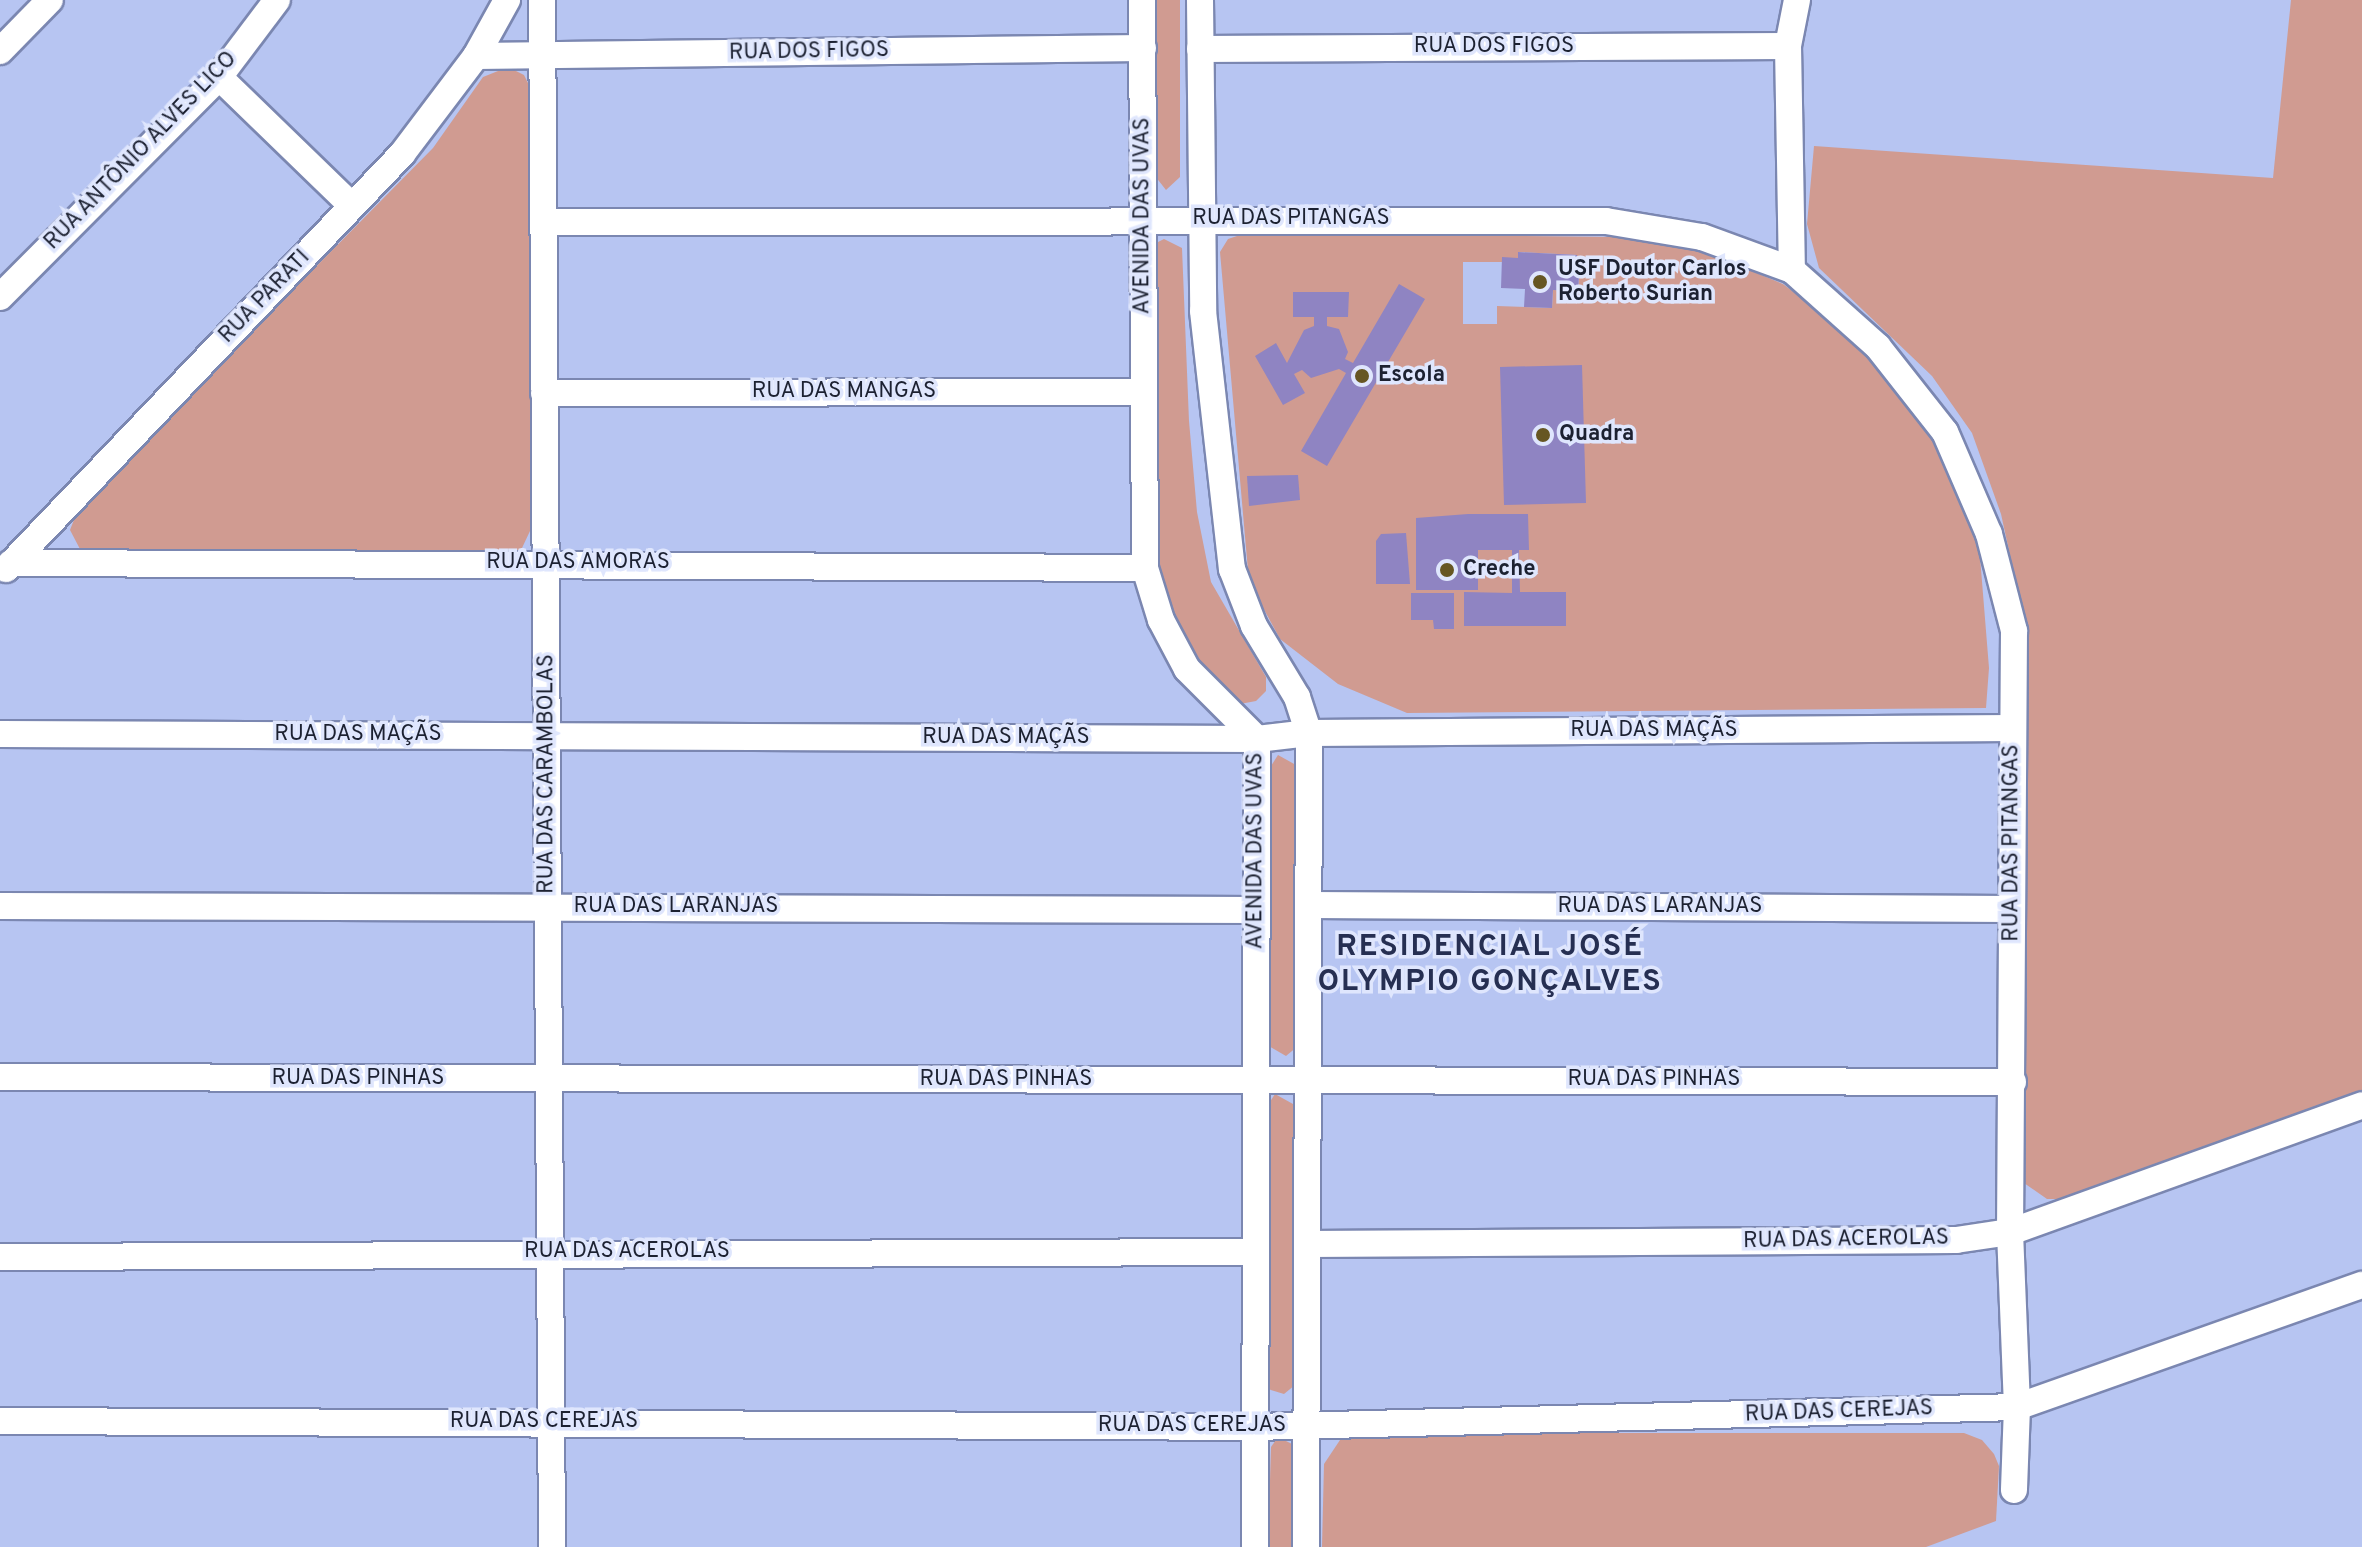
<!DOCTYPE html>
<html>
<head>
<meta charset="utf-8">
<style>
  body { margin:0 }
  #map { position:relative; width:2362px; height:1547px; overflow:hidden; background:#b7c5f2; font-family:Overpass,sans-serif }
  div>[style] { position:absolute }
  .green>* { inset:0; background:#d09b91 }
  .building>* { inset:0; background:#8f84c2 }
  .roads { filter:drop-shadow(2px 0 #7b87b1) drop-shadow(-2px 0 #7b87b1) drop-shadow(0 2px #7b87b1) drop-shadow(0 -2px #7b87b1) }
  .minor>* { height:26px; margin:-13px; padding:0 13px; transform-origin:13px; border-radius:13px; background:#fff }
  .dots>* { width:22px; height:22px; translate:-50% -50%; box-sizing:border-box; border:4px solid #dfe6fd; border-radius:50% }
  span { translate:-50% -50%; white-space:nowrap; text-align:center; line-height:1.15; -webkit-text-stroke:7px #dfe6fd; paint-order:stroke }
  .street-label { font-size:22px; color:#1c2131 }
  .poi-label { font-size:22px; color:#1c2131; font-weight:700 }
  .left { translate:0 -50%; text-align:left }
  .district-label { font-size:30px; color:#262f52; font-weight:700; letter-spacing:2px }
</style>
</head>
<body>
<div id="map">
  <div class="green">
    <i style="clip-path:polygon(1156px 0,1180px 0,1180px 177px,1166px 190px,1155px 176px)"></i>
    <i style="clip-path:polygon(2291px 0,2362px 0,2362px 1090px,2059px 1199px,2047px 1199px,2024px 1183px,2017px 1170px,2023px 615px,2001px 514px,1972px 433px,1932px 376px,1819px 268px,1807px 224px,1814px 146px,2273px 178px)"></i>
    <i style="clip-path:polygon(508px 67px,524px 75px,532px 91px,530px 531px,522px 548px,515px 553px,81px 551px,70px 530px,79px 507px,433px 148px,483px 77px)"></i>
    <i style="clip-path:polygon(evenodd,1246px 233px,1620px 237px,1699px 249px,1783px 284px,1865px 346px,1936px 434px,1978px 532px,1989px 668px,1986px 708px,1407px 713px,1338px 684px,1280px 639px,1249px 582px,1220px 252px,1228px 239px,1246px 233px,1519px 252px,1577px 255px,1577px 270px,1568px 269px,1567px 275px,1579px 276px,1578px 291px,1553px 290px,1552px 308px,1497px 306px,1497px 324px,1463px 324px,1463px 262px,1502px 262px,1518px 258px,1519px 252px)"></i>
    <i style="clip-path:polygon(1164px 239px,1182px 248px,1189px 421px,1197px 512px,1211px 582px,1266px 677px,1266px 691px,1256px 701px,1240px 704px,1223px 693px,1195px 654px,1168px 606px,1152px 534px,1154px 244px)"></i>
    <i style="clip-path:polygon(1278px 755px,1296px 765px,1298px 1046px,1286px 1056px,1267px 1045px,1271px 766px)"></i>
    <i style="clip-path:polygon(1275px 1094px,1293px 1104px,1295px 1385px,1284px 1394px,1268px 1389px,1268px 1105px)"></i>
    <i style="clip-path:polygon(1360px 1433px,1964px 1433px,1982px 1440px,1994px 1454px,1999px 1466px,1996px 1521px,1926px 1547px,1322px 1547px,1324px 1464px,1340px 1440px)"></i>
    <i style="clip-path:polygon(1278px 1437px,1296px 1446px,1294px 1547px,1268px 1547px,1271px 1447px)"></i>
  </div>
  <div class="building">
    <i style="clip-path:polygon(1518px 252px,1577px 255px,1577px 270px,1568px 269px,1567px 275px,1579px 276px,1578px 291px,1553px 290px,1552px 308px,1524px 307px,1525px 289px,1501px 288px,1502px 257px,1518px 258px)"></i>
    <i style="clip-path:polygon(1399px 284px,1425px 299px,1327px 466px,1301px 451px,1346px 373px,1339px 369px,1311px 378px,1302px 370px,1294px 374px,1305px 393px,1283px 405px,1255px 356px,1276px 343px,1287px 363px,1304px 330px,1314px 326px,1314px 317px,1293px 317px,1293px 292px,1349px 292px,1348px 317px,1327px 317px,1327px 326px,1339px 329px,1348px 352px,1345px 359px,1353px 363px)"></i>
    <i style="clip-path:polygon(1582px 365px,1586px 503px,1504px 505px,1500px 367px)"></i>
    <i style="clip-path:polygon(1298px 475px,1300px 500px,1249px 506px,1247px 476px)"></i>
    <i style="clip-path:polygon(1468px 514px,1528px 514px,1529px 550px,1519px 550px,1520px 592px,1566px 592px,1566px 626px,1464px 626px,1464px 592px,1512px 593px,1512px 550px,1478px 550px,1478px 590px,1416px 590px,1416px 518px)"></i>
    <i style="clip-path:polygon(1406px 533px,1410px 584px,1376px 584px,1376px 541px,1381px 534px)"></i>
    <i style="clip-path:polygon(1411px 593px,1454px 593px,1454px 629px,1434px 629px,1433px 620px,1411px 620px)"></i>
  </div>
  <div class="roads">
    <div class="minor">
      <i style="left:542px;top:0;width:1547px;rotate:89.63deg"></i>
      <i style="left:1142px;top:0;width:568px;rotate:89.7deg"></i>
      <i style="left:1145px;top:568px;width:54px;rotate:72.9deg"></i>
      <i style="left:1161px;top:620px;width:55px;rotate:62deg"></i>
      <i style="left:1187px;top:669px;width:99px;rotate:45deg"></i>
      <i style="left:1257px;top:739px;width:808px;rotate:90.14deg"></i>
      <i style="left:1200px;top:0;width:311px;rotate:89.4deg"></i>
      <i style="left:1203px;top:311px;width:260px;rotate:83.6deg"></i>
      <i style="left:1232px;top:569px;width:61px;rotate:68.9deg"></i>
      <i style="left:1254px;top:626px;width:83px;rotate:58.8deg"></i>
      <i style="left:1297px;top:697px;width:38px;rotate:72deg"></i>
      <i style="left:1309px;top:733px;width:814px;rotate:90.21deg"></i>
      <i style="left:1797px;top:0;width:47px;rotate:101.1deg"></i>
      <i style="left:1788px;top:46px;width:224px;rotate:89deg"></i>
      <i style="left:1792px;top:270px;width:115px;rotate:41.8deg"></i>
      <i style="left:1878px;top:347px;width:108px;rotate:51.8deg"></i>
      <i style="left:1945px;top:432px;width:111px;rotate:66.7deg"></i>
      <i style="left:1989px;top:534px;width:100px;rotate:75.5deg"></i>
      <i style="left:2014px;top:631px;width:601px;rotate:90.38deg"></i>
      <i style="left:2010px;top:1232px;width:175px;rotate:87.7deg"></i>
      <i style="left:2017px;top:1407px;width:83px;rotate:92.1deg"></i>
      <i style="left:1200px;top:49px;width:588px;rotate:-0.29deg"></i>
      <i style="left:0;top:51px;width:71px;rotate:-45.6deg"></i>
      <i style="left:476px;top:56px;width:667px;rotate:-0.69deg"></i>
      <i style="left:219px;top:77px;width:185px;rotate:44.1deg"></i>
      <i style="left:543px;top:222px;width:1063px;rotate:-0.05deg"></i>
      <i style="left:1606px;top:221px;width:97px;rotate:9.5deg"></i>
      <i style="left:1702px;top:237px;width:96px;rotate:20.1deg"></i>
      <i style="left:0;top:297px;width:310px;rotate:-45.1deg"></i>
      <i style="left:219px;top:77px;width:96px;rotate:-53deg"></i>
      <i style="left:544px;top:393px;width:600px;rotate:-0.1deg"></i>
      <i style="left:11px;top:563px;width:1134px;rotate:0.25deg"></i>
      <i style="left:6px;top:569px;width:574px;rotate:-46.34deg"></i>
      <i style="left:402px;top:154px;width:123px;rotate:-52.9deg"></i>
      <i style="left:476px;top:56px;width:64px;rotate:-61deg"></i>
      <i style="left:0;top:734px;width:1257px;rotate:0.23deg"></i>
      <i style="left:1257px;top:739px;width:52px;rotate:-6.6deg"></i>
      <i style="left:1309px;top:733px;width:703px;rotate:-0.41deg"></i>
      <i style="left:1311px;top:905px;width:699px;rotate:0.33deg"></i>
      <i style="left:0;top:906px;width:1256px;rotate:0.18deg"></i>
      <i style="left:0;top:1077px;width:2013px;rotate:0.14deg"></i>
      <i style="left:1308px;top:1244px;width:648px;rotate:-0.35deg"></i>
      <i style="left:1956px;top:1240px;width:55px;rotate:-8.4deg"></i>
      <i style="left:2010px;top:1232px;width:374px;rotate:-19.8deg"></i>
      <i style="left:0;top:1257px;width:1255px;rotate:-0.23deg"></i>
      <i style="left:0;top:1421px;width:1254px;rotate:0.27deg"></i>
      <i style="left:1254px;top:1427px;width:763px;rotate:-1.5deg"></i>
      <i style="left:2017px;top:1407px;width:366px;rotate:-19.5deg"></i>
    </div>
  </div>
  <div class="dots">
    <i style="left:1540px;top:282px;background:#665623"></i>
    <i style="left:1362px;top:376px;background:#665623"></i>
    <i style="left:1543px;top:435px;background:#665623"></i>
    <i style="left:1447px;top:570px;background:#665623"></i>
  </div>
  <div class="street-label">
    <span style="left:1494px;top:47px">RUA DOS FIGOS</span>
    <span style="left:809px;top:52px;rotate:-1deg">RUA DOS FIGOS</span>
    <span style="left:141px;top:151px;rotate:-46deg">RUA ANTÔNIO ALVES LICO</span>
    <span style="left:1143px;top:216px;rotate:-90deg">AVENIDA DAS UVAS</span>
    <span style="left:1291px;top:219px">RUA DAS PITANGAS</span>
    <span style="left:265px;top:297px;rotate:-46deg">RUA PARATI</span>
    <span style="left:844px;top:392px">RUA DAS MANGAS</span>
    <span style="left:578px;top:563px">RUA DAS AMORAS</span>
    <span style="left:1654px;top:731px">RUA DAS MAÇÃS</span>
    <span style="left:358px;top:735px">RUA DAS MAÇÃS</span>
    <span style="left:1006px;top:738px">RUA DAS MAÇÃS</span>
    <span style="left:547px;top:774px;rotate:-90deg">RUA DAS CARAMBOLAS</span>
    <span style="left:2012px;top:843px;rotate:-90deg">RUA DAS PITANGAS</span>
    <span style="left:1256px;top:851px;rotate:-90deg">AVENIDA DAS UVAS</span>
    <span style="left:676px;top:907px">RUA DAS LARANJAS</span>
    <span style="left:1660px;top:907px">RUA DAS LARANJAS</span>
    <span style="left:358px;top:1079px">RUA DAS PINHAS</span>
    <span style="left:1006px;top:1080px">RUA DAS PINHAS</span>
    <span style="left:1654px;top:1080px">RUA DAS PINHAS</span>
    <span style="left:1846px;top:1240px;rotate:-1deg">RUA DAS ACEROLAS</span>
    <span style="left:627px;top:1252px">RUA DAS ACEROLAS</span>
    <span style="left:1839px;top:1412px;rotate:-2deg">RUA DAS CEREJAS</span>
    <span style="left:544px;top:1422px">RUA DAS CEREJAS</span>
    <span style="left:1192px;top:1426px">RUA DAS CEREJAS</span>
  </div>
  <div class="poi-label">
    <span class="left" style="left:1558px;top:282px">USF Doutor Carlos<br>Roberto Surian</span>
    <span class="left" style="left:1378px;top:376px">Escola</span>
    <span class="left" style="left:1559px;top:435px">Quadra</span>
    <span class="left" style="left:1463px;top:570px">Creche</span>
  </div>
  <div class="district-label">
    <span style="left:1490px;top:965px">RESIDENCIAL JOSÉ<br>OLYMPIO GONÇALVES</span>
  </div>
</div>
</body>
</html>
